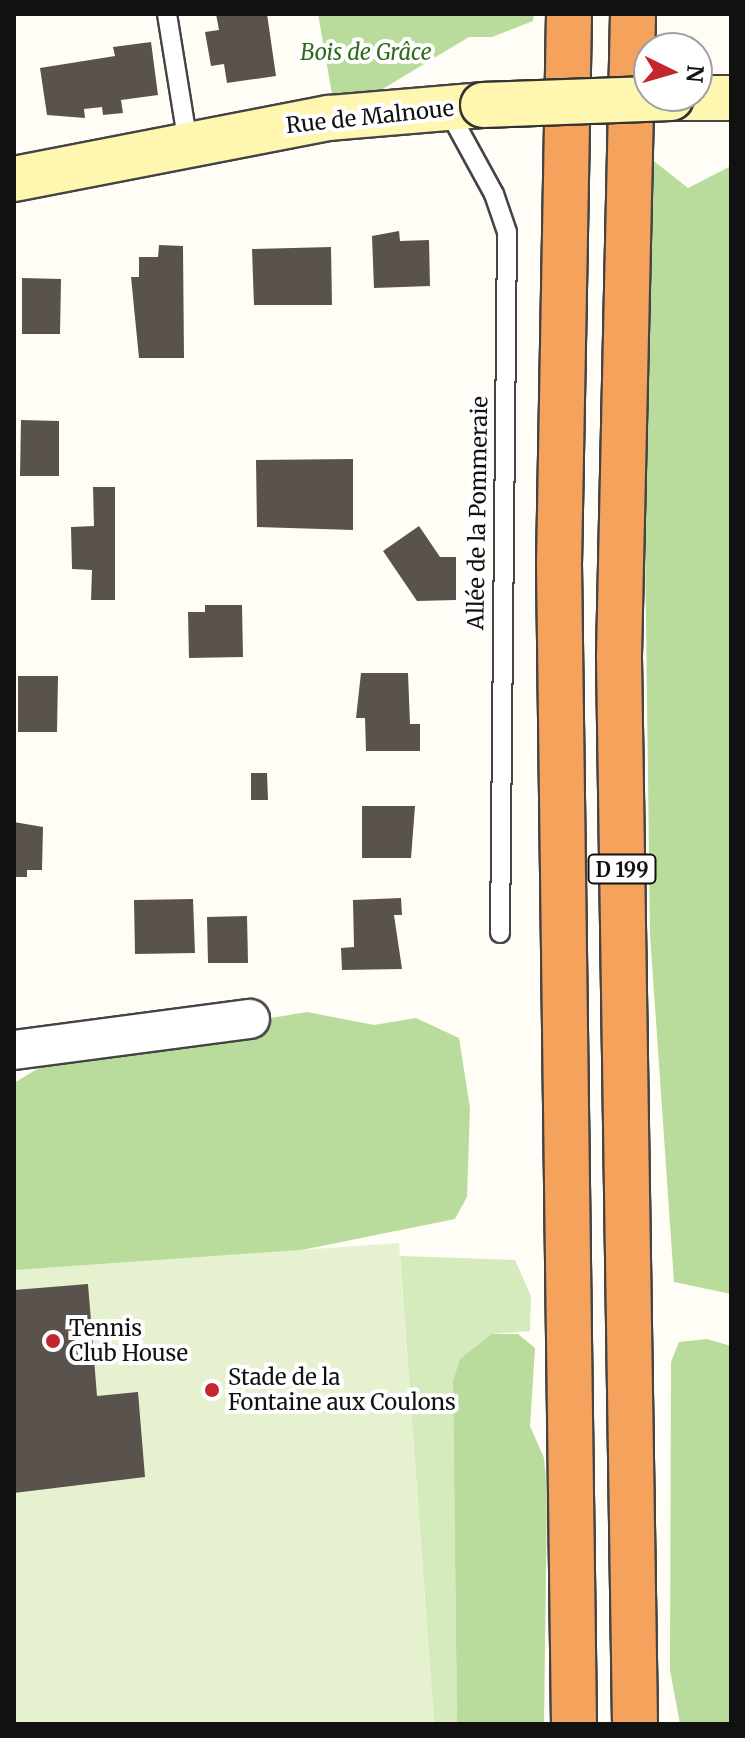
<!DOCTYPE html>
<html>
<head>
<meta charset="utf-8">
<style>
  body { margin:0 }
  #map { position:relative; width:745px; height:1738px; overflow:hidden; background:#fffdf5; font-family:Merriweather,serif }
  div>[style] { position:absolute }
  .green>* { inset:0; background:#d5ebbd }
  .forest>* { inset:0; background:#b9dc9c }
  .pitch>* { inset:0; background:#e6f2cf }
  .building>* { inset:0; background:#5a524d }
  .roads { filter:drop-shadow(2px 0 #444) drop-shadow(-2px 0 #444) drop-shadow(0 2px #444) drop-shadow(0 -2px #444) }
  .lane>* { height:18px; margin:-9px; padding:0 9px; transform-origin:9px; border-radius:9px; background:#fff }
  .street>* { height:38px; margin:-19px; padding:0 19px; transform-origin:19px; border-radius:19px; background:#fff }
  .secondary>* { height:44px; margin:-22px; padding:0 22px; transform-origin:22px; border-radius:22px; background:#fff6b0 }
  .highway>* { height:44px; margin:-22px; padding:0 22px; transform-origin:22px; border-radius:22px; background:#f5a25d }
  .bridges { filter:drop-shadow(2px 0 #333) drop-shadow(-2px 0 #333) drop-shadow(0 2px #333) drop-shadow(0 -2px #333) }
  .secondary-bridge>* { height:44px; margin:-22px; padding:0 22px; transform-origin:22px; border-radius:22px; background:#fff6b0 }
  .dots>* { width:22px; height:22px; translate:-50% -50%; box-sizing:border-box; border:4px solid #fff; border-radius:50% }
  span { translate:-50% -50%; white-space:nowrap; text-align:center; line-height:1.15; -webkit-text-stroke:8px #fff; paint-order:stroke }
  .shield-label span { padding:2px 6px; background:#fff; border:2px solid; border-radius:6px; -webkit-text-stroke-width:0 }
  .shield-label { font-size:20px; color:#111; font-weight:700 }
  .park-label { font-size:22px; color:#2f6b1f; font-style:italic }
  .street-label { font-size:22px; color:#111 }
  .poi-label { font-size:22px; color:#111 }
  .left { translate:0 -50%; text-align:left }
  .frame { position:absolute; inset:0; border:16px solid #111; pointer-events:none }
  .north { position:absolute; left:633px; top:32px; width:80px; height:80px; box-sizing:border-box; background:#fff; border:2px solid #a0a0a0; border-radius:50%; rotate:95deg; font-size:22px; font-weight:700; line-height:32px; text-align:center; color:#111 }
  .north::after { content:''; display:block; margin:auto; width:28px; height:36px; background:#c4262e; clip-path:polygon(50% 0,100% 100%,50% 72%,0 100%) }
</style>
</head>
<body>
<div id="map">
  <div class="green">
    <i style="clip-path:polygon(400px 1256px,515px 1260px,531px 1296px,530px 1331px,492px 1334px,453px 1381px,457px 1724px,434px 1724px)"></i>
  </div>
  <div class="forest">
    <i style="clip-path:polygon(318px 14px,534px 14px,533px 21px,492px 37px,469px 37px,336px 117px)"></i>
    <i style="clip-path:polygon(640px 150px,688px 188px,731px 166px,731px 1294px,674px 1282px,650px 934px)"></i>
    <i style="clip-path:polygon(307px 1012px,374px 1025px,416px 1018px,459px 1038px,470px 1108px,467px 1197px,455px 1219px,262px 1258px,14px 1279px,14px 1083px,64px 1053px)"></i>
    <i style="clip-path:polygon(492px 1334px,518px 1334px,535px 1348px,530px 1426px,544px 1458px,547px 1491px,544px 1724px,457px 1724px,453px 1381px,460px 1359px)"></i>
    <i style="clip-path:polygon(707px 1339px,731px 1346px,731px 1724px,680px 1724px,670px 1670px,671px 1362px,679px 1342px)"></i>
  </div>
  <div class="pitch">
    <i style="clip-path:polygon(399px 1243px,434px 1724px,14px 1724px,14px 1270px)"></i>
  </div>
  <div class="building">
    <i style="clip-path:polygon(216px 14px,267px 14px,276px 76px,227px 83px,224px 64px,211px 66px,205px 32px,219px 30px)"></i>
    <i style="clip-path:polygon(151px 42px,158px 95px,121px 100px,123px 113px,103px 115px,102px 107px,84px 109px,85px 118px,47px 115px,40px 68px,115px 56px,113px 47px)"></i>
    <i style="clip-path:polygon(399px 231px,400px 241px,429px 240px,430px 286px,374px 288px,372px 236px)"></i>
    <i style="clip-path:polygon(159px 245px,183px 246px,184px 358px,139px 358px,131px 277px,139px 277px,139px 257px,158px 257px)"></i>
    <i style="clip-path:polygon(331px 247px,332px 305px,254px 305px,252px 249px)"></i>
    <i style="clip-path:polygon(22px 278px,61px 279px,60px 334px,22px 334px)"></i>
    <i style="clip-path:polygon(21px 420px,59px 421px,59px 476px,20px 476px)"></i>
    <i style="clip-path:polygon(353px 459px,353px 530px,257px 527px,256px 460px)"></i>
    <i style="clip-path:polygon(93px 487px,115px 487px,115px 600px,91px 600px,92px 570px,72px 569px,71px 527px,94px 526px)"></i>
    <i style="clip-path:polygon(419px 526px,440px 557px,456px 557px,456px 600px,417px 601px,383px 551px)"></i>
    <i style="clip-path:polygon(205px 605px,242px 605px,243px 657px,189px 658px,188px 612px,205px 612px)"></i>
    <i style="clip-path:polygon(361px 673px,408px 673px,410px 724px,420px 724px,420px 751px,366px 751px,365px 718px,356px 718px)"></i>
    <i style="clip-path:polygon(18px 676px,58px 676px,57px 732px,18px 732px)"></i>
    <i style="clip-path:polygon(251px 773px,267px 773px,268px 800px,251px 800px)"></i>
    <i style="clip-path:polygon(362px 806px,415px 806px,411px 858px,362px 858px)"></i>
    <i style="clip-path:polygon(14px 822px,43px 827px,42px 870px,27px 870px,27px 877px,14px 877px)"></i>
    <i style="clip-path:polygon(401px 898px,402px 915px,394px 915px,402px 969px,342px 970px,341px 948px,354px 947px,353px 900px)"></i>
    <i style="clip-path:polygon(193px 899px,195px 953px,135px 954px,134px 900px)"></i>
    <i style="clip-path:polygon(247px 916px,248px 963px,208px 963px,207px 917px)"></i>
    <i style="clip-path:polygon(88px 1284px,97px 1396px,138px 1392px,145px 1477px,14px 1493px,14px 1290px)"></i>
  </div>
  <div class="roads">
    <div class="lane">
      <i style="left:167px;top:14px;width:132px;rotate:80.8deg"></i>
      <i style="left:448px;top:110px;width:96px;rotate:61.3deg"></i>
      <i style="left:494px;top:194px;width:40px;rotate:71.1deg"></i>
      <i style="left:507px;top:232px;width:701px;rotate:90.57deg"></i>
    </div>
    <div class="street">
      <i style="left:14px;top:1050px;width:238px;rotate:-7.5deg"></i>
    </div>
    <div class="secondary">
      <i style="left:671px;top:98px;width:60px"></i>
      <i style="left:14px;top:179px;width:321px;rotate:-11deg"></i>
      <i style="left:329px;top:118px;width:155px;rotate:-4.8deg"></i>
    </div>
    <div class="highway">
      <i style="left:569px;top:14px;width:550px;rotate:91.04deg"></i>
      <i style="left:559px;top:564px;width:1160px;rotate:89.26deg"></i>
      <i style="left:633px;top:14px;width:644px;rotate:91.25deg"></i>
      <i style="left:619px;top:658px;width:1066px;rotate:89.14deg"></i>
    </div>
  </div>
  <div class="bridges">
    <div class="secondary-bridge">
      <i style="left:483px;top:105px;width:188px;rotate:-2.1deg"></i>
    </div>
  </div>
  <div class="dots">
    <i style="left:53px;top:1341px;background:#c4262e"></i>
    <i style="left:212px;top:1390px;background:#c4262e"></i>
  </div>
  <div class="shield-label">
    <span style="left:622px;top:869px">D 199</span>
  </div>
  <div class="park-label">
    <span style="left:366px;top:53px">Bois de Grâce</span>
  </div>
  <div class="street-label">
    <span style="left:370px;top:117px;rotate:-6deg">Rue de Malnoue</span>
    <span style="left:478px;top:513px;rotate:-89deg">Allée de la Pommeraie</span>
  </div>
  <div class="poi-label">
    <span class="left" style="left:69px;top:1341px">Tennis<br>Club House</span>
    <span class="left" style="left:228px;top:1390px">Stade de la<br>Fontaine aux Coulons</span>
  </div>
  <div class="frame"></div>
  <div class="north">N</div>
</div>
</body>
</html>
